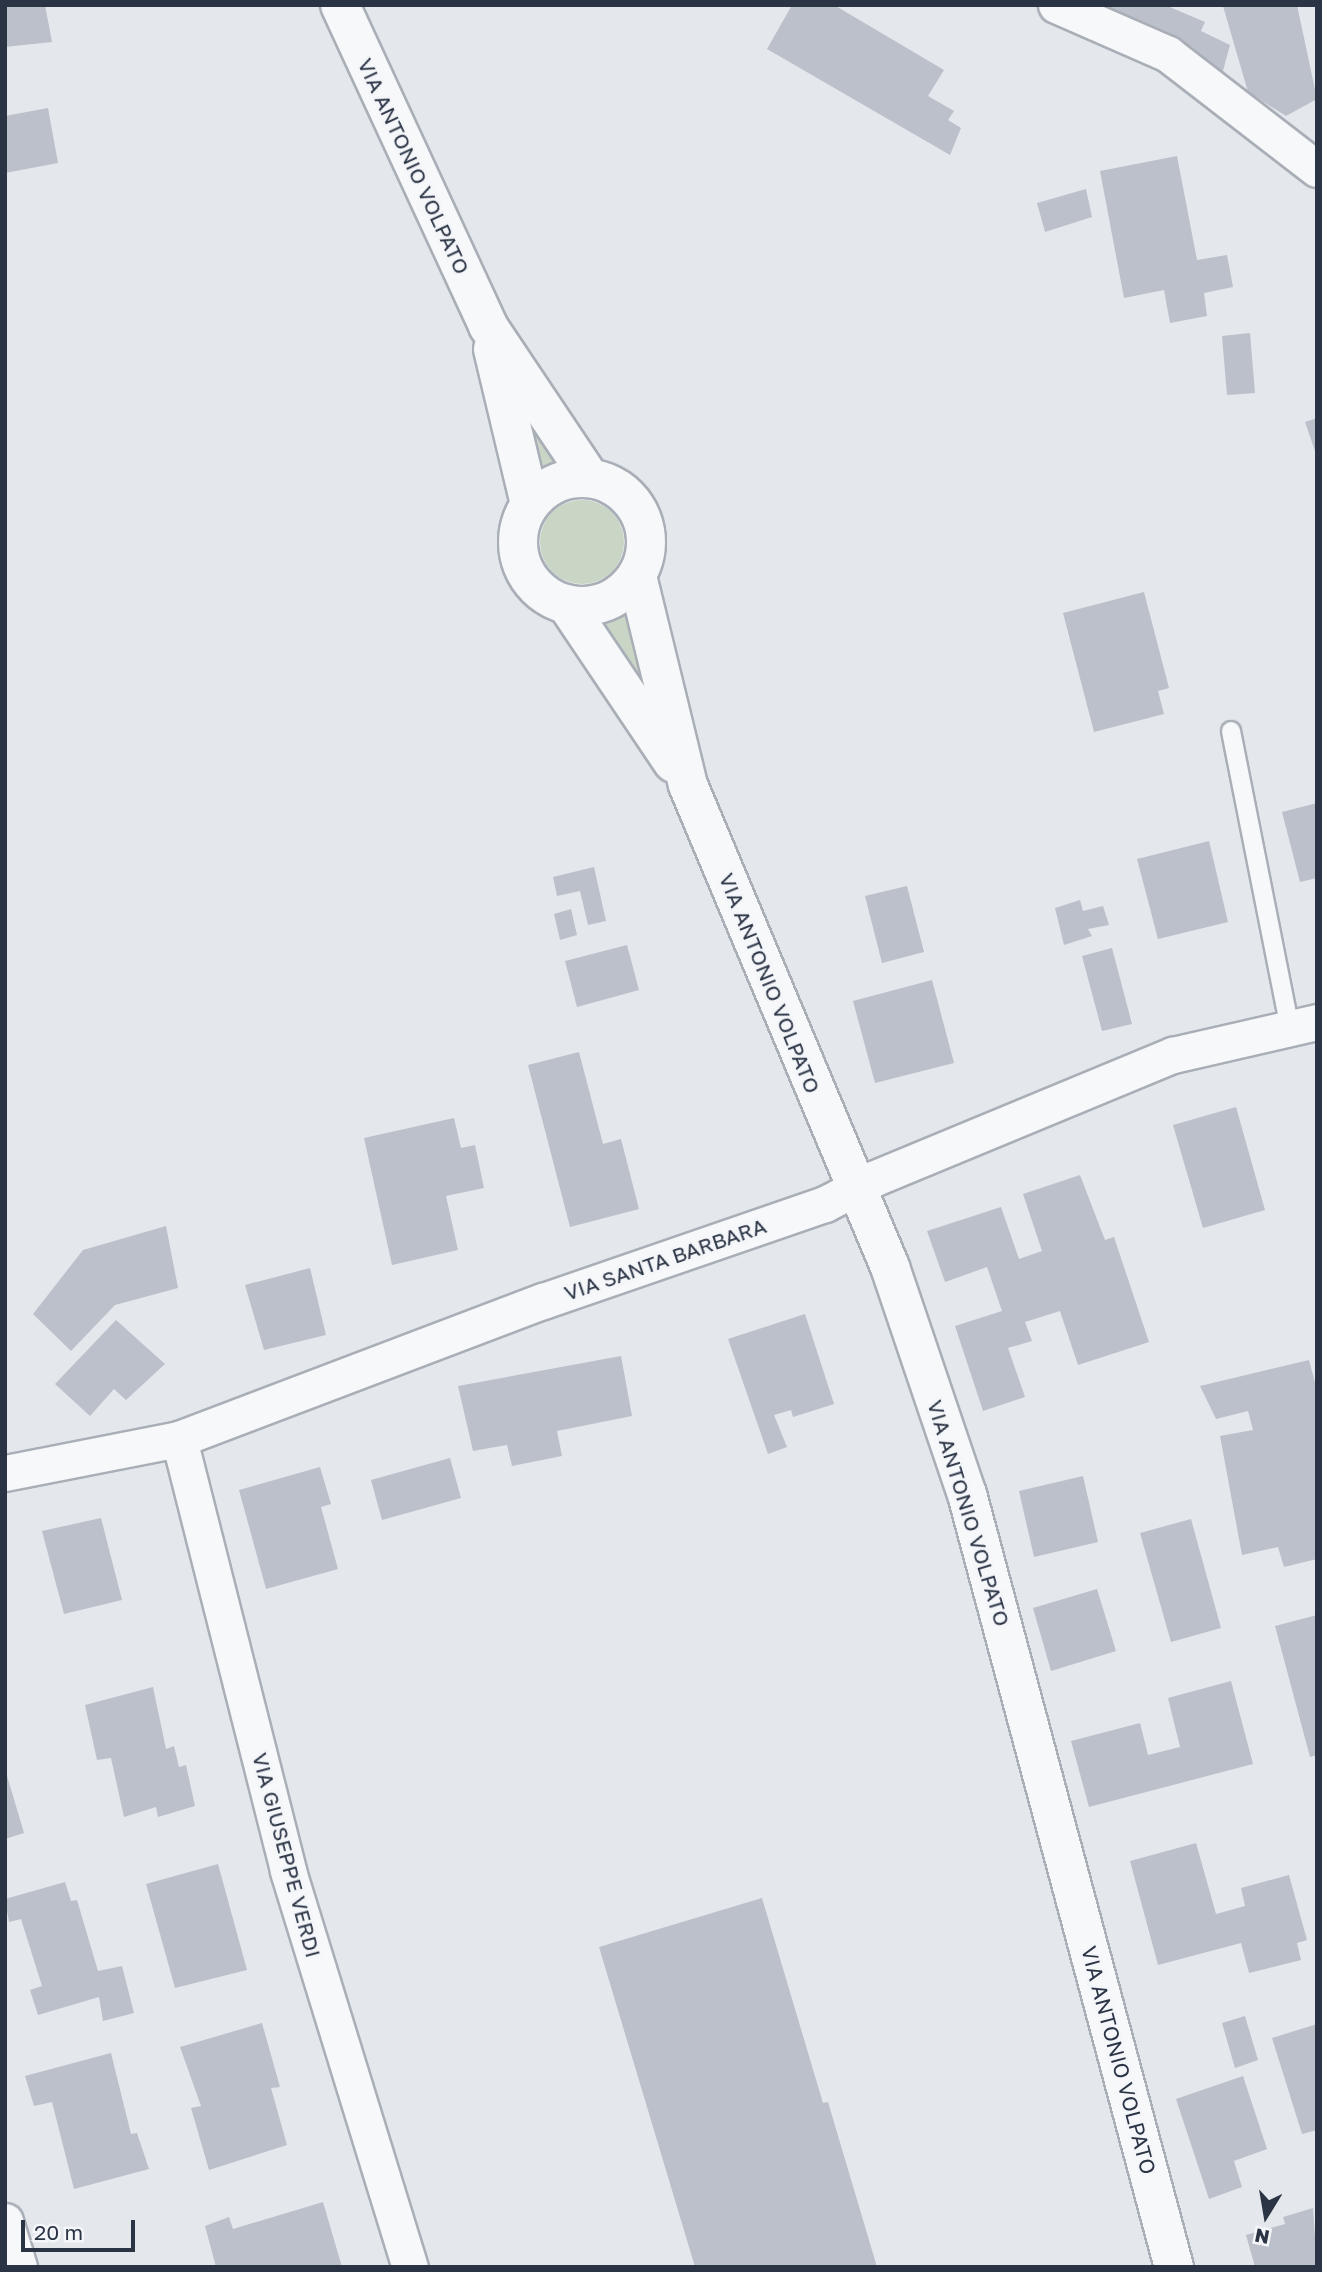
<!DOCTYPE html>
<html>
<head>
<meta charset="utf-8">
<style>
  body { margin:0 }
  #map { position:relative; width:1322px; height:2272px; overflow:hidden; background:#e4e7ec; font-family:"Golos Text",sans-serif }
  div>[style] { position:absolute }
  .green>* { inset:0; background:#c9d6c5 }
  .round { border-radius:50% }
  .building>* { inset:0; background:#bbc0ca }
  .roads { filter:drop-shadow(2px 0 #a9aeb7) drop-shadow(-2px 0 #a9aeb7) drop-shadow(0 2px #a9aeb7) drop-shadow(0 -2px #a9aeb7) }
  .service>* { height:18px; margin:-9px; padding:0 9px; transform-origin:9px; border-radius:9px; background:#f7f8fa }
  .minor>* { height:35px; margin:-17.5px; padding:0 17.5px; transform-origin:17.5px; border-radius:17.5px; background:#f7f8fa }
  .tertiary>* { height:38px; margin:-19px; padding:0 19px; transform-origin:19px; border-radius:19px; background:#f7f8fa }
  .tertiary>.ring { margin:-19px; padding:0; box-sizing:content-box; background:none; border:38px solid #f7f8fa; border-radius:50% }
  span { translate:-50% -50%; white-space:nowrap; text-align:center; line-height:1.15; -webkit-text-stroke:6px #f4f6f9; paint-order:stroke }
  .street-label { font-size:21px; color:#2b3445 }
  .frame { position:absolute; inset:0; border:7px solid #2b3445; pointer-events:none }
  .north { position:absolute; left:1231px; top:2181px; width:70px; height:70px; -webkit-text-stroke:5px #f4f6f9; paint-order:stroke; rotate:191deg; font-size:19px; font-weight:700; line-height:28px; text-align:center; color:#2b3445 }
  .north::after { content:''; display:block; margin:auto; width:24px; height:32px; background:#2b3445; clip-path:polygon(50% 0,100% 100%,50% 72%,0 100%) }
  .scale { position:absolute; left:21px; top:2220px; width:114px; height:32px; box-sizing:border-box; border:4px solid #2b3445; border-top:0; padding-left:9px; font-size:21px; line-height:24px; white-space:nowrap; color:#2b3445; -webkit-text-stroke:5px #f4f6f9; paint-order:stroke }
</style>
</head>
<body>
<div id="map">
  <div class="green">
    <i style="clip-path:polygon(512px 384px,566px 460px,533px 474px)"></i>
    <i class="round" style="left:540px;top:500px;width:84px;height:84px"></i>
    <i style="clip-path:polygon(632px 609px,652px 702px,600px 624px)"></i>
  </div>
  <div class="building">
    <i style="clip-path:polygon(5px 5px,45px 5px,52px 42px,5px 47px)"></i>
    <i style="clip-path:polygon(792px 5px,834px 5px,944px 70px,928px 96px,954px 111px,948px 120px,961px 128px,950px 155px,767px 49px)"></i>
    <i style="clip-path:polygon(1075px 5px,1165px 5px,1205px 22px,1201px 31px,1230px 45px,1221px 78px)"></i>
    <i style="clip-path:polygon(1297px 5px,1317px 99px,1286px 116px,1248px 92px,1223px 6px)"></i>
    <i style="clip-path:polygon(48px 108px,58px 163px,5px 173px,5px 116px)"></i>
    <i style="clip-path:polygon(1177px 156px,1197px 260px,1227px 255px,1233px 287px,1204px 293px,1207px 316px,1170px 323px,1164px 290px,1124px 298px,1100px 171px)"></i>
    <i style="clip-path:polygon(1086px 189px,1092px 217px,1045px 232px,1037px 203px)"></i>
    <i style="clip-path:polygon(1250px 333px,1255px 393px,1227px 395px,1222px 336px)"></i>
    <i style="clip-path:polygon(1317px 418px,1317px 454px,1316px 454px,1305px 422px)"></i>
    <i style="clip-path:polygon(1144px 592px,1169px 688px,1158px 691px,1164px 714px,1094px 732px,1063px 613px)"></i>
    <i style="clip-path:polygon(1317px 803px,1317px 878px,1300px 882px,1282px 812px)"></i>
    <i style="clip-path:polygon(1209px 841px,1228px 922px,1158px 939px,1137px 859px)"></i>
    <i style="clip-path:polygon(594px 867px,606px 921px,588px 925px,580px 891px,557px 896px,553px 877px)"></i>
    <i style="clip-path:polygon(907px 886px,924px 952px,882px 963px,865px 896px)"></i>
    <i style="clip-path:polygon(1080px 900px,1083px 911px,1103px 906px,1109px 925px,1088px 929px,1092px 936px,1064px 945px,1055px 908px)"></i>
    <i style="clip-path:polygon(571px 909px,577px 935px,560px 940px,554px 914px)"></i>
    <i style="clip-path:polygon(627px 945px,639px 990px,577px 1007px,565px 961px)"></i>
    <i style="clip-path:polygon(1112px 948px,1132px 1024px,1102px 1031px,1082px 956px)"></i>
    <i style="clip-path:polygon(932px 980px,954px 1063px,875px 1083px,853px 1001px)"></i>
    <i style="clip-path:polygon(579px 1052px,603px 1144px,621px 1139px,639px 1209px,570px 1227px,528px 1065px)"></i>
    <i style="clip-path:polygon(1236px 1107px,1265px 1210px,1203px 1228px,1173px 1125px)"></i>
    <i style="clip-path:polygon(454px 1118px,461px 1148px,475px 1145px,484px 1188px,446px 1196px,458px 1250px,392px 1265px,364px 1138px)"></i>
    <i style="clip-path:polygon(1080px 1175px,1105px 1240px,1114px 1237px,1149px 1342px,1078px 1365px,1060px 1311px,1025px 1322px,1032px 1341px,1008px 1348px,1025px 1397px,983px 1411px,955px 1326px,1002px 1311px,987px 1267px,945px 1282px,927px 1231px,1001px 1207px,1019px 1259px,1042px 1251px,1023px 1194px)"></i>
    <i style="clip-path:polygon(166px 1226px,178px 1288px,115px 1305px,71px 1351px,33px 1314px,83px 1250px)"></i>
    <i style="clip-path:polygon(310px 1268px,326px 1335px,264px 1350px,245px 1285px)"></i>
    <i style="clip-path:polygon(805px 1314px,834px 1404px,793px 1417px,791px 1410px,774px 1415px,787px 1447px,768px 1454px,728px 1339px)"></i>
    <i style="clip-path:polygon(116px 1320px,165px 1364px,126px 1400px,114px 1389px,90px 1416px,55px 1384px)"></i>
    <i style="clip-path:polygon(621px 1356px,632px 1416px,557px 1431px,562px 1456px,512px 1466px,507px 1445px,473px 1451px,458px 1386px)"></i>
    <i style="clip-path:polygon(1309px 1360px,1317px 1390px,1317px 1559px,1284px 1567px,1278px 1547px,1242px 1555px,1220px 1436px,1253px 1430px,1248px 1411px,1216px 1419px,1200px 1386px)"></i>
    <i style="clip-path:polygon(450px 1458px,461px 1498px,382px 1520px,371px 1480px)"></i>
    <i style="clip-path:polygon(320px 1467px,331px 1504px,321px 1507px,338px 1569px,266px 1589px,239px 1490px)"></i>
    <i style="clip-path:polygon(1083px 1476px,1098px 1542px,1034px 1557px,1019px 1491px)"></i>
    <i style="clip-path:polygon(101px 1518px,122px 1600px,64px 1614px,42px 1531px)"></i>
    <i style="clip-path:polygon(1191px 1519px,1221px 1628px,1171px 1642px,1140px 1533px)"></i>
    <i style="clip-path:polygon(1097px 1589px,1116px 1651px,1051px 1671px,1033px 1608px)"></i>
    <i style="clip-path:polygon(1317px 1615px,1317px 1755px,1310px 1757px,1275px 1626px)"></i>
    <i style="clip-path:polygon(1231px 1681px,1253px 1764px,1089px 1807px,1071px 1741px,1140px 1723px,1148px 1755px,1180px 1747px,1168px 1698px)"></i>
    <i style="clip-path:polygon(153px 1687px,166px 1749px,174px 1746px,179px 1767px,186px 1765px,195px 1806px,158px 1817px,156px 1807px,124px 1817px,111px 1758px,97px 1760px,85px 1705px)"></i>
    <i style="clip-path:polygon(5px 1769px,24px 1833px,5px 1839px)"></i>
    <i style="clip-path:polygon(1196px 1843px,1216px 1914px,1245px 1906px,1241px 1888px,1289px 1875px,1307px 1940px,1297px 1943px,1301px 1960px,1249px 1973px,1241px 1943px,1158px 1965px,1130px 1861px)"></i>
    <i style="clip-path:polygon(218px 1864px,247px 1970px,175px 1988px,146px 1884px)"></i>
    <i style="clip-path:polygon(65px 1882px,71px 1901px,77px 1900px,98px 1971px,122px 1966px,134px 2013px,103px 2021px,99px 1997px,38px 2015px,30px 1990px,42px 1986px,21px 1919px,9px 1922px,5px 1899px)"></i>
    <i style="clip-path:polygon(762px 1898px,823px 2103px,828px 2102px,877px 2267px,695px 2267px,599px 1947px)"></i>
    <i style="clip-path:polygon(1245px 2016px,1258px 2060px,1235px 2068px,1222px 2023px)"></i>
    <i style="clip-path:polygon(262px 2023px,280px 2087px,271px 2088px,287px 2145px,209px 2170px,191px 2108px,201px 2106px,180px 2047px)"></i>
    <i style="clip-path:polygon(1317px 2024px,1317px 2130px,1302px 2134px,1272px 2038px)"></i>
    <i style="clip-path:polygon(111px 2053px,131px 2134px,137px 2133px,149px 2169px,74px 2189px,52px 2102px,34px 2106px,25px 2076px)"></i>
    <i style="clip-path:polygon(1243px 2076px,1267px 2149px,1234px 2161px,1242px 2187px,1209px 2199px,1176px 2099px)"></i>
    <i style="clip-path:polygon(323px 2202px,342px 2267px,216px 2267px,205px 2226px,229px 2217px,233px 2229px)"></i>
    <i style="clip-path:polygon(1313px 2208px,1317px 2267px,1255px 2267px,1246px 2235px,1285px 2224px,1283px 2217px)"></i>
  </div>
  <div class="roads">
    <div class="service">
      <i style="left:1231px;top:731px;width:303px;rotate:78.8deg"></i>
    </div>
    <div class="minor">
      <i style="left:1056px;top:5px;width:122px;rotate:23.6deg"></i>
      <i style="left:1168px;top:54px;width:188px;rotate:37.7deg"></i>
      <i style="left:179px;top:1439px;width:446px;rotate:75.8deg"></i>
      <i style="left:288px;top:1871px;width:414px;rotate:72.9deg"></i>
      <i style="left:5px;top:1473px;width:177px;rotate:-11.1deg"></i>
      <i style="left:179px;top:1439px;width:389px;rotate:-20.8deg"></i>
      <i style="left:543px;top:1301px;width:298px;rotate:-19deg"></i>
      <i style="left:825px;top:1204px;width:54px;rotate:-27.5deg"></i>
      <i style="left:873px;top:1179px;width:325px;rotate:-22.5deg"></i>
      <i style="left:1173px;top:1055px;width:148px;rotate:-12.9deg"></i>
      <i style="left:5px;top:2221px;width:48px;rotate:73.1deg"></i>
    </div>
    <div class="tertiary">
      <i style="left:340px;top:5px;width:353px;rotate:65.2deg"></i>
      <i style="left:488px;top:326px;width:182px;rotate:56.2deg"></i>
      <i style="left:493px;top:349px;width:159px;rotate:76.6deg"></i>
      <i class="ring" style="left:518px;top:478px;width:90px;height:90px"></i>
      <i style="left:637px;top:576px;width:215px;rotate:76.3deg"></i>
      <i style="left:688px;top:785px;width:523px;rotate:67.26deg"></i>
      <i style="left:890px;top:1267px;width:240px;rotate:71.3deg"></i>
      <i style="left:967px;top:1494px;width:800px;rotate:75.01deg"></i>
      <i style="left:567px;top:605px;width:190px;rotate:56.1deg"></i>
    </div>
  </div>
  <div class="street-label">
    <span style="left:414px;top:166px;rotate:65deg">VIA ANTONIO VOLPATO</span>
    <span style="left:770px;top:983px;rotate:68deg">VIA ANTONIO VOLPATO</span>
    <span style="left:665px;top:1259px;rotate:-19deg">VIA SANTA BARBARA</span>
    <span style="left:969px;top:1513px;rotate:73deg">VIA ANTONIO VOLPATO</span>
    <span style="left:287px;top:1855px;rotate:75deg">VIA GIUSEPPE VERDI</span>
    <span style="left:1119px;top:2060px;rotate:75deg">VIA ANTONIO VOLPATO</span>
  </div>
  <div class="frame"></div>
  <div class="north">N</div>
  <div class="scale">20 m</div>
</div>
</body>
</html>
